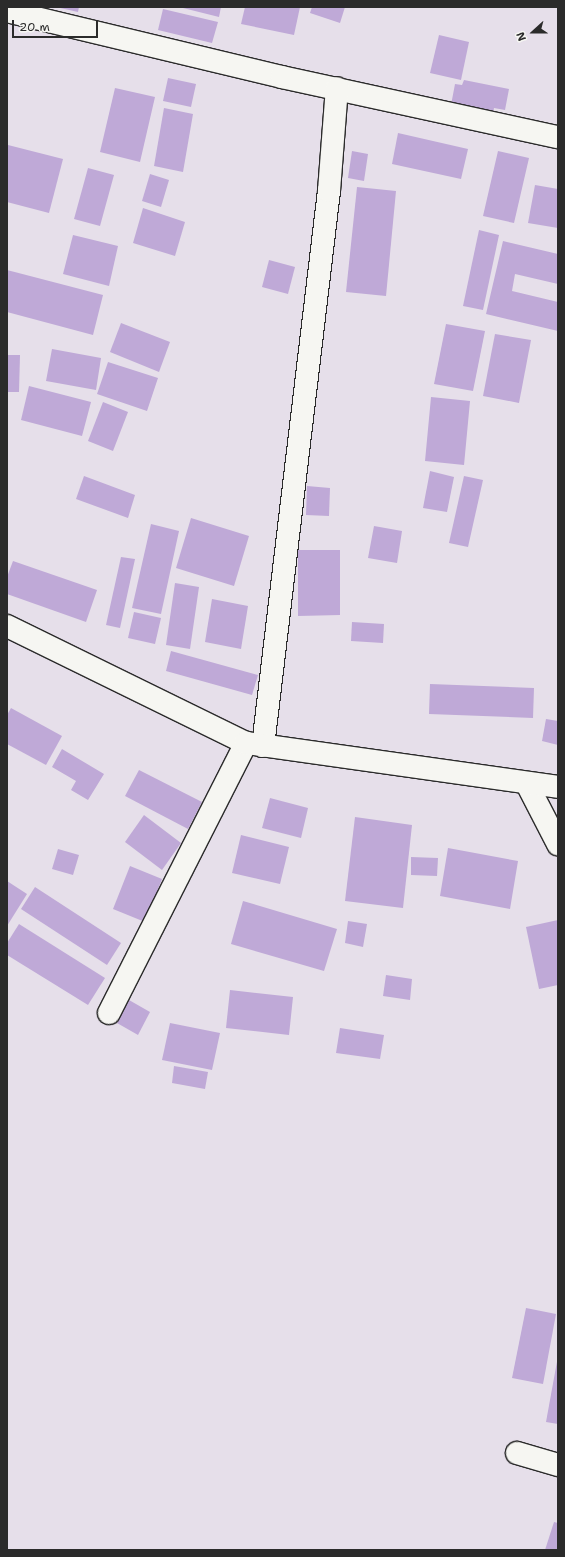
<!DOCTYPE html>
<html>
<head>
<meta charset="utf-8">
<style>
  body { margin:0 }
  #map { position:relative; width:565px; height:1557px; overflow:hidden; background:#e6dfea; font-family:"Shantell Sans",sans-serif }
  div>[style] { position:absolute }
  .building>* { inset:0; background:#bfa9d7 }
  .roads { filter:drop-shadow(1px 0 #2b2b2b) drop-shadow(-1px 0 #2b2b2b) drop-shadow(0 1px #2b2b2b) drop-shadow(0 -1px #2b2b2b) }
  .minor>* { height:22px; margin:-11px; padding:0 11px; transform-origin:11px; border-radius:11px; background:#f6f6f2 }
  .tertiary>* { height:22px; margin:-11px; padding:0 11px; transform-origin:11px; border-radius:11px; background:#f6f6f2 }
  span { translate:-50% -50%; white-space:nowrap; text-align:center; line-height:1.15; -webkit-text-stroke:3px #f6f6f2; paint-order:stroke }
  .frame { position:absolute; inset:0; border:8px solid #2b2b2b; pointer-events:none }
  .north { position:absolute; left:513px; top:12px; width:40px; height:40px; -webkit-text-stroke:3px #f6f6f2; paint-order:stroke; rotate:249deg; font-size:11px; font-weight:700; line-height:16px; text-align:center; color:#2b2b2b }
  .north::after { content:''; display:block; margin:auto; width:14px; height:18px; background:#2b2b2b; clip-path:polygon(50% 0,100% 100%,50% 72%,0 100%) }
  .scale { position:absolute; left:12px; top:20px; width:86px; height:18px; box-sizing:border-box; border:2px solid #2b2b2b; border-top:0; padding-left:5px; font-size:12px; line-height:14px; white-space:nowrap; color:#2b2b2b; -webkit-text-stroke:3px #f6f6f2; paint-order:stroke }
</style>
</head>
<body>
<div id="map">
  <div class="building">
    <i style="clip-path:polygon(56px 7px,79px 7px,78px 12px)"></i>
    <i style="clip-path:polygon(179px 7px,221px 7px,219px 17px)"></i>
    <i style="clip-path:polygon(245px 7px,300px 7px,294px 35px,241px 24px)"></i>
    <i style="clip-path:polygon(312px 7px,345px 7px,340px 23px,310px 13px)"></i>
    <i style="clip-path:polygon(163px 9px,218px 22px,212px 43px,158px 30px)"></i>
    <i style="clip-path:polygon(439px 35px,469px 42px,461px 80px,430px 73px)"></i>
    <i style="clip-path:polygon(168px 78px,196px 84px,191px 107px,163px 101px)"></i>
    <i style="clip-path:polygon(464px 80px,509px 89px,505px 110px,494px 108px,493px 114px,451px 105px,455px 84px,462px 85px)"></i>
    <i style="clip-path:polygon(115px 88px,155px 97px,140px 162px,100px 152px)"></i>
    <i style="clip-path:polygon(164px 108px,193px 114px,183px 172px,154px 166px)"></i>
    <i style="clip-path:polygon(398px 133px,468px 149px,461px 179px,392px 164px)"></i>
    <i style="clip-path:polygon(8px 145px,63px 159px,49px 213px,7px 202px)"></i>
    <i style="clip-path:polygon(352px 151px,368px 154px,364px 181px,348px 178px)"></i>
    <i style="clip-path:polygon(498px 151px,529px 158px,514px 223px,483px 216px)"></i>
    <i style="clip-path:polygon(88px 168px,114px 175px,100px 226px,74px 219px)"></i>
    <i style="clip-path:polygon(150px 174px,169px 180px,161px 207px,142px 201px)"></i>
    <i style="clip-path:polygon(535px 185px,558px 189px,558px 228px,528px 223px)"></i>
    <i style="clip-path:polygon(357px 187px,396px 191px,386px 296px,346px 292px)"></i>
    <i style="clip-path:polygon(143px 208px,185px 222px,175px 256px,133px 243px)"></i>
    <i style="clip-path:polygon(479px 230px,499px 235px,483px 310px,463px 306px)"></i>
    <i style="clip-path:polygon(73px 235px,118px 246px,109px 286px,63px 274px)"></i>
    <i style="clip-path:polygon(503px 241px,558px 254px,558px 284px,515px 274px,512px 291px,558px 302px,558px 331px,486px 314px)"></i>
    <i style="clip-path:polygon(269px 260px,295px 267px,288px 294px,262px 287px)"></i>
    <i style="clip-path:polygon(7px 270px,103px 295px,93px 335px,7px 312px)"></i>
    <i style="clip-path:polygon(121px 323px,170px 342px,159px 372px,110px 352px)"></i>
    <i style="clip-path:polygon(446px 324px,485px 331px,473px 391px,434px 384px)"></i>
    <i style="clip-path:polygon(495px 334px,531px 340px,519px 403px,483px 396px)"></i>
    <i style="clip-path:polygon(52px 349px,101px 358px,96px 390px,46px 381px)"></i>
    <i style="clip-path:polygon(7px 355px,20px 355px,19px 392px,7px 392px)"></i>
    <i style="clip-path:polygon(108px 362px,158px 378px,147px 411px,97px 394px)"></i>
    <i style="clip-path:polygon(29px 386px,91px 402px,82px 436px,21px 420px)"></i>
    <i style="clip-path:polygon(431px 397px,470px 401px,464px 465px,425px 461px)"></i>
    <i style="clip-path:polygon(103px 402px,128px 412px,113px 451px,88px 441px)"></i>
    <i style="clip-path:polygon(430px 471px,454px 477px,447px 512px,423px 508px)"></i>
    <i style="clip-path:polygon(84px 476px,135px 495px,128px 518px,76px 499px)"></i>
    <i style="clip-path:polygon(464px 476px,483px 480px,468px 547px,449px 543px)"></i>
    <i style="clip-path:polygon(307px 486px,330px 488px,329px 516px,306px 515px)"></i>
    <i style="clip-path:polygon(191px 518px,249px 536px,234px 586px,176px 568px)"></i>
    <i style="clip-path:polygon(151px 524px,179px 531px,161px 614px,132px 608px)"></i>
    <i style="clip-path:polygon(374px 526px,402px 531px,397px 563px,368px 558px)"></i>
    <i style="clip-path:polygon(298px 550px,340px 550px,340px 615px,298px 616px)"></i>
    <i style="clip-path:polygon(121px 557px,135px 559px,120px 628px,106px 625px)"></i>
    <i style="clip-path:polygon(13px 561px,97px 590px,86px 622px,7px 594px,7px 577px)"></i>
    <i style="clip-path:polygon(175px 583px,199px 587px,190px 649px,166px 645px)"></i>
    <i style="clip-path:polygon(212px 599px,248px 606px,241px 649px,205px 642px)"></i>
    <i style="clip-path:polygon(134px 612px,161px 618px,155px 644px,128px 638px)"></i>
    <i style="clip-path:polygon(352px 622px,384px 624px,383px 643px,351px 641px)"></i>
    <i style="clip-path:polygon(171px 651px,258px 675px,252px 695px,166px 671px)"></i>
    <i style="clip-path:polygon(430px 684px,534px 688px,533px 718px,429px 714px)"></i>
    <i style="clip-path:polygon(11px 708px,62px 736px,46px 765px,7px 744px,7px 715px)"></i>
    <i style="clip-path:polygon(546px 719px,558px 721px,558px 745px,542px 741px)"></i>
    <i style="clip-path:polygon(62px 749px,104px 774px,88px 800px,71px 790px,76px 781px,52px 767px)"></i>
    <i style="clip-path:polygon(139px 770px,202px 802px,188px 829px,125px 796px)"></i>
    <i style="clip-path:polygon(270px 798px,308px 808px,301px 838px,262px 828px)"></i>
    <i style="clip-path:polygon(144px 815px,181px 843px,162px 870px,125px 842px)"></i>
    <i style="clip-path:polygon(355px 817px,412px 825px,403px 908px,345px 901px)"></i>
    <i style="clip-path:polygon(241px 835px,289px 847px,280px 884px,232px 873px)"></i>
    <i style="clip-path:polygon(448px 848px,518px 861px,510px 909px,440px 896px)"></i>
    <i style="clip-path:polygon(58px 849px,79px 855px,73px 875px,52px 869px)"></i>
    <i style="clip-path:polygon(411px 857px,438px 858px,437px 876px,411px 875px)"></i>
    <i style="clip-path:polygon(130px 866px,162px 879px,145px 922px,113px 909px)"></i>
    <i style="clip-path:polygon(7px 881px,27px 894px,7px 926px)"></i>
    <i style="clip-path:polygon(35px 887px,121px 943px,107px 965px,21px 909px)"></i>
    <i style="clip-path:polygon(243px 901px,337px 929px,324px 971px,231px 944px)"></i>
    <i style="clip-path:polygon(558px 920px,558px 985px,539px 989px,526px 927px)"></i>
    <i style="clip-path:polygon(348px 921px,367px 924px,363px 947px,345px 943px)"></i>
    <i style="clip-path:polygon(19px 924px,105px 978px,88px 1005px,7px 955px,7px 943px)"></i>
    <i style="clip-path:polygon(386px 975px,412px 979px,410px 1000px,383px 996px)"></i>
    <i style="clip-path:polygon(230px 990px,293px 997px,289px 1035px,226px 1028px)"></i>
    <i style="clip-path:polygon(129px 1000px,150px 1012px,138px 1035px,117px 1023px)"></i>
    <i style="clip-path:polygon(170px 1023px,220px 1033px,212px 1070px,162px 1060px)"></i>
    <i style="clip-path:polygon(340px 1028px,384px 1035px,380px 1059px,336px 1053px)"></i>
    <i style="clip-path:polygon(174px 1066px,208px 1072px,205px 1089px,172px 1083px)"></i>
    <i style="clip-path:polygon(526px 1308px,556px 1314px,543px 1384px,512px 1378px)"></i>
    <i style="clip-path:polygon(558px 1356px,558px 1424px,546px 1422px)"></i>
    <i style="clip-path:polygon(554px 1522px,558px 1523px,558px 1550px,545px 1550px)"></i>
  </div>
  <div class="roads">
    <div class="minor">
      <i style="left:7px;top:11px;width:283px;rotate:13.5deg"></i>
      <i style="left:282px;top:77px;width:282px;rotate:12.3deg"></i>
      <i style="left:263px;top:746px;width:559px;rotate:-83.22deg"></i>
      <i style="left:329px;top:191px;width:103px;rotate:-85.6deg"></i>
      <i style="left:527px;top:784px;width:68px;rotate:62.7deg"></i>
      <i style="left:109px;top:1013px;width:303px;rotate:-63.1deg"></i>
      <i style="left:517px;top:1453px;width:43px;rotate:16.3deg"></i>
    </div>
    <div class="tertiary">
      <i style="left:7px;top:626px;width:266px;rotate:26.1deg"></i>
      <i style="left:246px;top:743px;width:315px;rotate:8deg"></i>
    </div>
  </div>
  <div class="frame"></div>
  <div class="north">N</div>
  <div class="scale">20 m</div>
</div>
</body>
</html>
